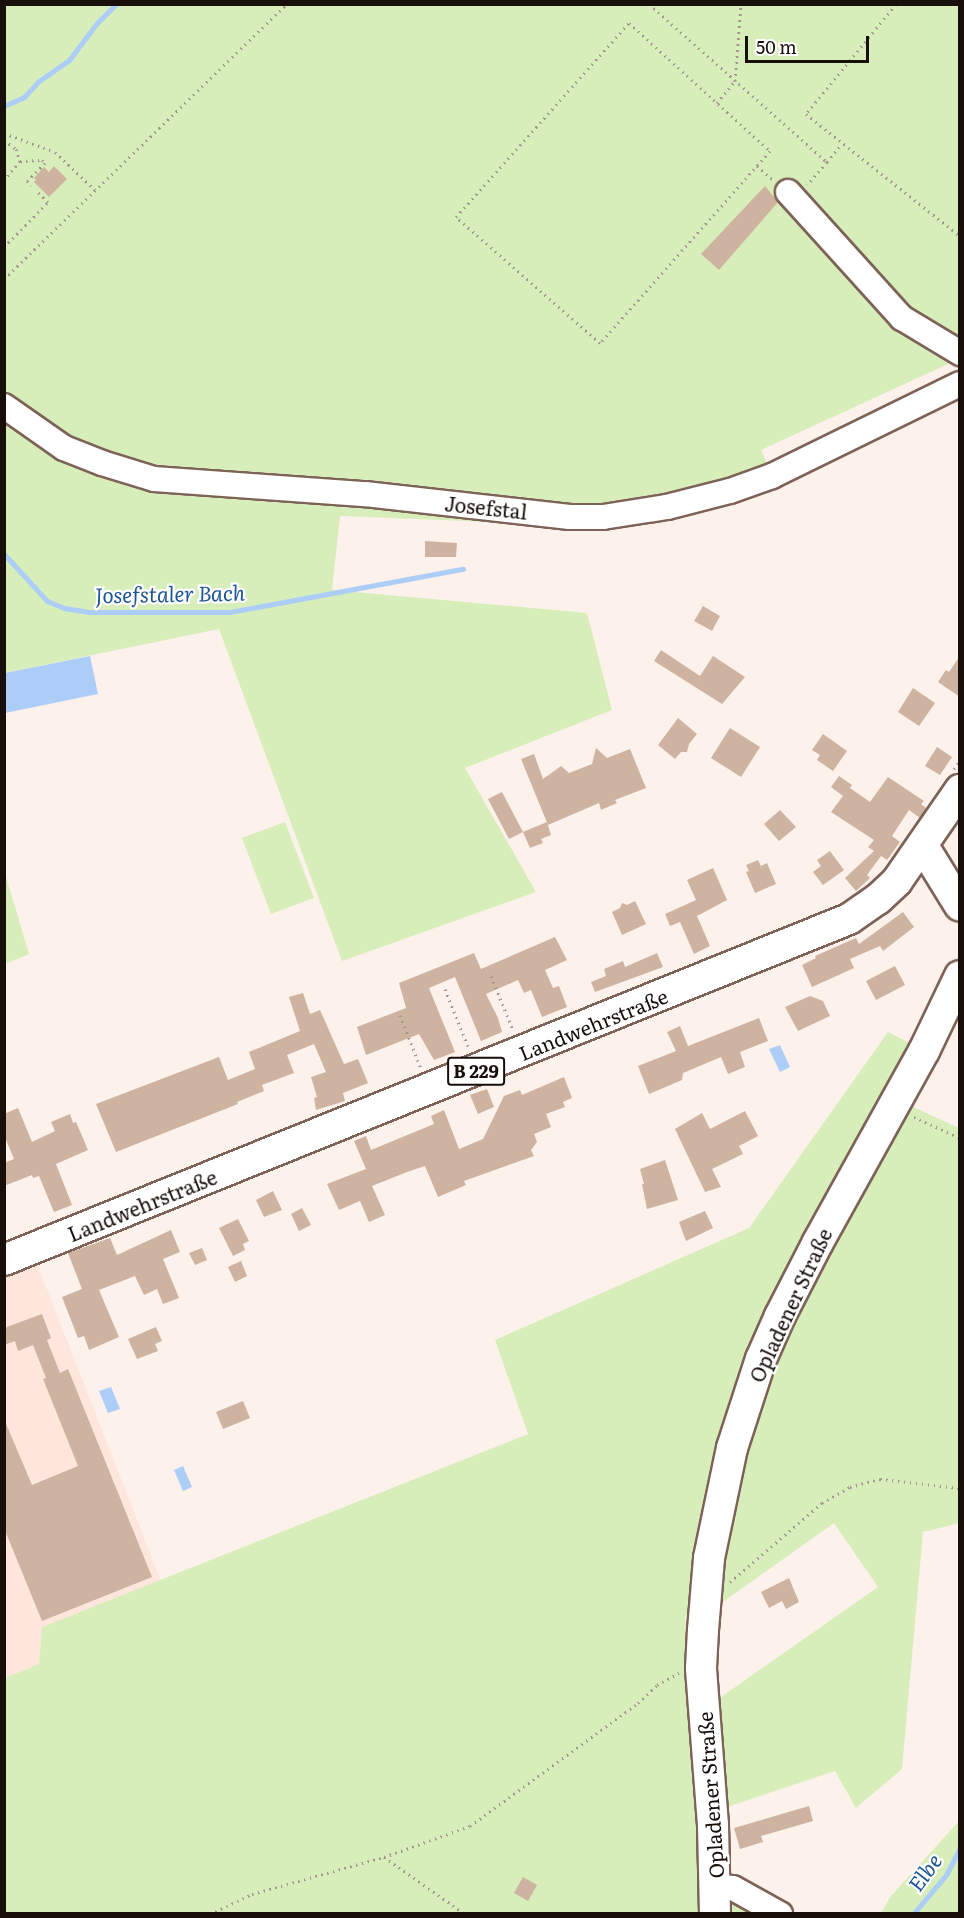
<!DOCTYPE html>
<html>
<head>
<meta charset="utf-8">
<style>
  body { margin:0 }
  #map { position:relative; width:964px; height:1918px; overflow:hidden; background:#fdf1eb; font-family:Literata,serif }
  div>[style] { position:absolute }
  .built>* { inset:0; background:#fee6dc }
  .green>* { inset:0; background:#d8eeba }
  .water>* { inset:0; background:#abcdf8 }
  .stream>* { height:5px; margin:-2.5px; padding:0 2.5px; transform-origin:2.5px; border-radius:2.5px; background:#abcdf8 }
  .building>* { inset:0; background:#cdb3a0 }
  .path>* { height:3px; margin-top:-1.5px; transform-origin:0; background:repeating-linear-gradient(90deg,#a39792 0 1.5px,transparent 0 6px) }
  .roads { filter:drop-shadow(2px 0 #7d6257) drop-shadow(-2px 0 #7d6257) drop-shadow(0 2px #7d6257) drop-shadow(0 -2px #7d6257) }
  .minor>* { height:24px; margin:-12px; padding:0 12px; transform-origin:12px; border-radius:12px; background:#fff }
  .major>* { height:30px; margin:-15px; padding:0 15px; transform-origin:15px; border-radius:15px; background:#fff }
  span { translate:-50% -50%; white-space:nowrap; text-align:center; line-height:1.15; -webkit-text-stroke:4.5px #fff; paint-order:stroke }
  .shield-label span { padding:2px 4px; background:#fff; border:2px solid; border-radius:4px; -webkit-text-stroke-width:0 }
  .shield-label { font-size:18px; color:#180e0a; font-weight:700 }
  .street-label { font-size:20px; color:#180e0a }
  .water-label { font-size:21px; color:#1e5594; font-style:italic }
  .frame { position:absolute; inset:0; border:6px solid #180e0a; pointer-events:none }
  .scale { position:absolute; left:745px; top:36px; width:124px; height:27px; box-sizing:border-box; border:3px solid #180e0a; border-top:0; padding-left:8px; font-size:18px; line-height:21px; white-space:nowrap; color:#180e0a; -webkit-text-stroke:4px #fff; paint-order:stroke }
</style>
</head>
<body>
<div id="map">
  <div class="built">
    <i style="clip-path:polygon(36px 1261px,161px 1581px,42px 1627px,39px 1664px,5px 1678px,5px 1274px)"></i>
  </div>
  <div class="green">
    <i style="clip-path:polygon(5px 5px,959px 5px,959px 359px,761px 450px,777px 487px,655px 521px,538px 524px,340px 516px,332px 590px,587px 613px,612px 710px,465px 768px,536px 892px,342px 961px,219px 629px,5px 673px)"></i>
    <i style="clip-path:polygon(285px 822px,314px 898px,271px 914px,242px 838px)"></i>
    <i style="clip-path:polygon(5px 873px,29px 954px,5px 964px,4px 964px)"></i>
    <i style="clip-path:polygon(888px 1032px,915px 1046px,887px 1095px,959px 1128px,960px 1523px,923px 1532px,902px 1769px,856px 1808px,835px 1771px,724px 1808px,721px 1697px,878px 1587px,834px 1523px,720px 1604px,685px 1618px,704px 1884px,703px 1913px,5px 1914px,5px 1678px,39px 1664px,42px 1627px,528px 1434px,495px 1340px,749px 1228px)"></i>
    <i style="clip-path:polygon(959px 1821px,959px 1913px,881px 1913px,891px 1896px)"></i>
    <i style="clip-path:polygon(730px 1899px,769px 1914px,729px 1914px)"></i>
  </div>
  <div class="water">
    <i style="clip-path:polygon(90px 656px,98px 694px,5px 713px,5px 673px)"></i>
    <i style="clip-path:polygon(780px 1045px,790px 1067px,780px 1072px,769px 1049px)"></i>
    <i style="clip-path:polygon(111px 1387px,120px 1409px,108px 1413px,99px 1391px)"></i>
    <i style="clip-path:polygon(183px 1466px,192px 1487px,183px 1491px,174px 1470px)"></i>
  </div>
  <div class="stream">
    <i style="left:4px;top:106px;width:22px;rotate:-24deg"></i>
    <i style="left:24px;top:97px;width:22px;rotate:-47deg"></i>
    <i style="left:39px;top:81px;width:37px;rotate:-35deg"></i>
    <i style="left:69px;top:60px;width:46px;rotate:-52.9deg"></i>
    <i style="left:97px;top:23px;width:27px;rotate:-45deg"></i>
    <i style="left:4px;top:554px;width:64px;rotate:47.5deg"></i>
    <i style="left:47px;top:601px;width:18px;rotate:22deg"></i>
    <i style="left:64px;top:608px;width:24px;rotate:9deg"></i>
    <i style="left:88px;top:612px;width:142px"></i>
    <i style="left:230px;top:612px;width:237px;rotate:-10.5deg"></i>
    <i style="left:913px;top:1914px;width:51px;rotate:-49.8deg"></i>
    <i style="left:946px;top:1875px;width:30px;rotate:-63deg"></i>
  </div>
  <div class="building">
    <i style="clip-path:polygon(54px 166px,67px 179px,49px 197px,34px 182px,36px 180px,34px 178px,44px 167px,49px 172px)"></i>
    <i style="clip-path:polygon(765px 186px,778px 202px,719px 270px,701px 254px)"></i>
    <i style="clip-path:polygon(425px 541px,457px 543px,456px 557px,425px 557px)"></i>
    <i style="clip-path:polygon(703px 606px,720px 616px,712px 631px,694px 621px)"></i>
    <i style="clip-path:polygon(661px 650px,700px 676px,713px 656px,745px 677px,722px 704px,654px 661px)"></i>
    <i style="clip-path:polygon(960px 656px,960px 697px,938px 682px,946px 670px,949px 672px)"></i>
    <i style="clip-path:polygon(913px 688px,935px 703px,919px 726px,898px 712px)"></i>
    <i style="clip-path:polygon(678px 718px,697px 734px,689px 744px,687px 752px,681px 752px,675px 759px,658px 745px)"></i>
    <i style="clip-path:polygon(730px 728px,760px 747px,741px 777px,711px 758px)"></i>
    <i style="clip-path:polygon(823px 734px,847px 751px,833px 771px,817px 760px,820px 755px,812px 750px)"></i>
    <i style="clip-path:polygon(937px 747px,952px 757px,940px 775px,925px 766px)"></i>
    <i style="clip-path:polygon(596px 748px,607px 758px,630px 749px,646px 788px,615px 800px,617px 803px,601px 810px,599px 803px,548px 825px,521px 759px,534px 754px,543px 779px,561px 766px,569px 773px,592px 764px)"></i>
    <i style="clip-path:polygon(839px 776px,852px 785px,850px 788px,870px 802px,888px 777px,924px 801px,921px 804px,926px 808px,920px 818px,909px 810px,892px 836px,900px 842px,887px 860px,881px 856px,867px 875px,870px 878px,856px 891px,845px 878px,874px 851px,868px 847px,874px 840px,831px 812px,843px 796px,831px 787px)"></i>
    <i style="clip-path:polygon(502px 792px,523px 832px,509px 839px,488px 799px)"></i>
    <i style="clip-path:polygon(780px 810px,796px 827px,779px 841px,764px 824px)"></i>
    <i style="clip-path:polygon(547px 822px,551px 835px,541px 839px,543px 843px,530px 848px,523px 832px)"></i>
    <i style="clip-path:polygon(830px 851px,844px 870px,823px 885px,813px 872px,821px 866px,817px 860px)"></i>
    <i style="clip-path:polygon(758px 860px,761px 866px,767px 863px,776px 884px,755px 893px,746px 872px,749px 871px,746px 865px)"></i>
    <i style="clip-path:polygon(713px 868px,727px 900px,697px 916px,710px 946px,694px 954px,680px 922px,670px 926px,665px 914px,696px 900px,687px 880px)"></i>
    <i style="clip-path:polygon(635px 901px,646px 924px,622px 935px,612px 912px,620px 908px,622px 903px,627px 905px)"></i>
    <i style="clip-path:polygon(903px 912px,914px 927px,883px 951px,880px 946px,850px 959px,854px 968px,812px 987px,802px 965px,816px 958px,815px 956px,856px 938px,859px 944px)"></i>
    <i style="clip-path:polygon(555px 937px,567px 960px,545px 970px,553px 988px,559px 986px,567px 1007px,542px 1017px,531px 990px,524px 993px,518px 980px,486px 994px,498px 1018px,502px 1032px,481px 1041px,455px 977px,429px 988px,455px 1052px,434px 1060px,419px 1034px,366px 1055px,357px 1027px,406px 1008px,399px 983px,474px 953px,481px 969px)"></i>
    <i style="clip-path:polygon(657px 953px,663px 967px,595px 992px,591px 982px,606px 976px,604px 969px,623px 961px,625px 967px)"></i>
    <i style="clip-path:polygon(895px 966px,905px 985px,876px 1000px,866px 981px)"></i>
    <i style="clip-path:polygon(303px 993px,310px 1014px,320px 1010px,344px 1064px,358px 1059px,368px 1083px,343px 1093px,345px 1101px,316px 1110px,314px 1098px,317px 1097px,311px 1077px,326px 1072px,314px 1044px,287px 1055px,294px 1073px,262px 1085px,264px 1091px,237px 1102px,238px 1104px,116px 1152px,96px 1104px,219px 1057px,228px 1080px,255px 1069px,249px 1052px,300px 1031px,289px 997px)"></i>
    <i style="clip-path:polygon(810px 996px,823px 1001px,830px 1016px,798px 1031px,785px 1007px)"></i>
    <i style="clip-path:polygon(759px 1018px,768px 1041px,740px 1052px,745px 1067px,728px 1074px,721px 1057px,683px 1073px,682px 1080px,649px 1094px,638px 1066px,676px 1051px,667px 1032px,680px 1026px,688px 1046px)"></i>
    <i style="clip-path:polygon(564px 1077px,572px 1098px,563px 1102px,565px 1107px,546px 1114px,551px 1127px,534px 1134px,537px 1142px,531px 1150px,534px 1156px,464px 1181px,466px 1185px,438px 1197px,425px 1166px,407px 1172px,372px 1186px,385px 1215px,369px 1222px,360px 1201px,339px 1210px,327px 1184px,366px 1169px,354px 1141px,366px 1136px,371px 1150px,434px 1124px,431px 1116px,444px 1110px,459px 1149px,483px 1139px,504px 1096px,520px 1090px,522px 1095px)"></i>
    <i style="clip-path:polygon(487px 1089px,494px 1107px,478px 1114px,470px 1095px)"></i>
    <i style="clip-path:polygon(18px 1108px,32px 1142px,55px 1131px,51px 1122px,70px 1114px,73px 1123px,76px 1122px,88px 1150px,56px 1164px,72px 1205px,54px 1212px,39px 1176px,33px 1178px,32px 1175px,4px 1186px,4px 1163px,14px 1159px,4px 1135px,4px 1114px)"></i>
    <i style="clip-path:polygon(745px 1111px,758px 1136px,739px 1146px,743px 1154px,712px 1169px,721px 1187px,705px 1192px,675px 1129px,702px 1113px,710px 1129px)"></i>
    <i style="clip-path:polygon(665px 1160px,678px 1200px,647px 1209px,642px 1184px,644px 1184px,640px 1169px)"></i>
    <i style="clip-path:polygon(273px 1191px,282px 1210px,264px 1217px,256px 1200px)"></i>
    <i style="clip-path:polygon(302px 1208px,311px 1225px,299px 1231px,291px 1214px)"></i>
    <i style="clip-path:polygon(705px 1211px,713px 1228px,686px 1241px,679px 1222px)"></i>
    <i style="clip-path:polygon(238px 1219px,249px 1241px,243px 1244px,245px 1250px,233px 1256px,219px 1228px)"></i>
    <i style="clip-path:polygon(171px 1230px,180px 1252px,163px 1259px,179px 1298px,163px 1304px,157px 1289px,144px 1295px,135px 1276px,99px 1290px,119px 1337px,89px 1350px,84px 1336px,78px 1338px,62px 1297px,82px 1289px,68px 1253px,110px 1238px,117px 1255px)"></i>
    <i style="clip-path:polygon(202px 1248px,207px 1260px,195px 1265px,189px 1253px)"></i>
    <i style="clip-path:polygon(241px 1261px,247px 1276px,235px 1282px,228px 1267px)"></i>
    <i style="clip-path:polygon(42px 1314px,51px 1338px,47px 1340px,60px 1373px,68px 1369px,152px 1577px,42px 1621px,4px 1528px,4px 1419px,32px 1485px,78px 1466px,43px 1379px,46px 1378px,33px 1345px,18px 1351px,15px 1341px,4px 1345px,4px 1328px)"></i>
    <i style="clip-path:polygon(156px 1327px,162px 1341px,155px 1344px,158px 1351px,137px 1359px,128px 1339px)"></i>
    <i style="clip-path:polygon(243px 1401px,250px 1418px,223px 1429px,216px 1412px)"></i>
    <i style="clip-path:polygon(789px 1578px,799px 1602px,786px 1609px,782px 1601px,769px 1608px,761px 1592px)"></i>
    <i style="clip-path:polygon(809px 1806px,813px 1821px,761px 1836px,763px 1842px,740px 1849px,734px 1828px)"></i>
    <i style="clip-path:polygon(523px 1877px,537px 1885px,528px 1901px,514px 1893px)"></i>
  </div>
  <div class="path">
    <i style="left:649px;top:4px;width:238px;rotate:41.6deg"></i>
    <i style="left:827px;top:162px;width:30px;rotate:131deg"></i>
    <i style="left:896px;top:4px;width:142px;rotate:129.3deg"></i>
    <i style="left:806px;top:114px;width:196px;rotate:38.4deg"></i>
    <i style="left:629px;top:23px;width:190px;rotate:42.2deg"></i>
    <i style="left:770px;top:151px;width:256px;rotate:131.5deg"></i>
    <i style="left:600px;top:343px;width:191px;rotate:-138.8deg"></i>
    <i style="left:456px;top:217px;width:260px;rotate:-48.3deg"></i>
    <i style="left:717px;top:103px;width:28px;rotate:-51deg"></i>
    <i style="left:735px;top:81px;width:77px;rotate:-85.5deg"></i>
    <i style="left:4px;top:133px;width:54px;rotate:20.4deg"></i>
    <i style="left:55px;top:152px;width:55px;rotate:43.5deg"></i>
    <i style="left:4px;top:140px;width:15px;rotate:37deg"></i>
    <i style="left:16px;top:149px;width:13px;rotate:72deg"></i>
    <i style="left:20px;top:161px;width:25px;rotate:130deg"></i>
    <i style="left:20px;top:161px;width:22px;rotate:-3deg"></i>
    <i style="left:42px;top:160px;width:4px;rotate:45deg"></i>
    <i style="left:45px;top:163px;width:25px;rotate:135deg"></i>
    <i style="left:27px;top:181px;width:6px;rotate:45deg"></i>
    <i style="left:827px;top:162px;width:22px;rotate:-51deg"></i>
    <i style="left:757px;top:166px;width:20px;rotate:41deg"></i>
    <i style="left:4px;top:247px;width:63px;rotate:-45.6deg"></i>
    <i style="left:48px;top:202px;width:16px;rotate:-135deg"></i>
    <i style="left:4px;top:279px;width:395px;rotate:-44.2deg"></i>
    <i style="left:954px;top:769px;width:11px;rotate:-56deg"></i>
    <i style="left:491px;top:976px;width:58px;rotate:67.8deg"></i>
    <i style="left:445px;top:989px;width:65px;rotate:68.2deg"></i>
    <i style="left:400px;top:1015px;width:58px;rotate:68.7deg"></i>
    <i style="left:914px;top:1117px;width:51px;rotate:24.5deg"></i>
    <i style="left:730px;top:1582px;width:121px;rotate:-40.7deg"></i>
    <i style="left:822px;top:1503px;width:32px;rotate:-30deg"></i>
    <i style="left:850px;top:1487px;width:31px;rotate:-15deg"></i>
    <i style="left:880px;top:1479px;width:81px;rotate:6.4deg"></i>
    <i style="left:384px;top:1857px;width:99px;rotate:35.1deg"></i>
    <i style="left:210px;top:1914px;width:47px;rotate:-25.5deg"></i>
    <i style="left:252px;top:1894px;width:137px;rotate:-15.7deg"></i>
    <i style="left:384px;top:1857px;width:91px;rotate:-19.8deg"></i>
    <i style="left:470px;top:1826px;width:208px;rotate:-36.2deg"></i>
    <i style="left:638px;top:1703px;width:26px;rotate:-43deg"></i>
    <i style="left:657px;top:1685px;width:25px;rotate:-29deg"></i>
  </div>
  <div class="roads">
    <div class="minor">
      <i style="left:788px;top:192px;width:170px;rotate:47.9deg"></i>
      <i style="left:902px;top:318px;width:68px;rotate:31.1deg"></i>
      <i style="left:4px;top:406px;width:73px;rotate:35deg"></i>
      <i style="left:64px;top:448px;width:41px;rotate:21.5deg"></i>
      <i style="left:102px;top:463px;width:54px;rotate:17.1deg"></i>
      <i style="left:154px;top:479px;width:212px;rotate:4.1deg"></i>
      <i style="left:365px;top:494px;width:206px;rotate:6.4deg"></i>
      <i style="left:570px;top:517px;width:33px"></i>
      <i style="left:603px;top:517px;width:65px;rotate:-8.9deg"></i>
      <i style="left:667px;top:507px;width:65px;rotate:-14.3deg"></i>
      <i style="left:730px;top:491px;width:45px;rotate:-19.7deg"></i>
      <i style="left:772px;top:476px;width:209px;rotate:-26.1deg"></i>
      <i style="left:716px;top:1886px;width:17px;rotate:7deg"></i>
      <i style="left:733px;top:1888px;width:54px;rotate:29deg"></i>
    </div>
    <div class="major">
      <i style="left:923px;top:846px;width:70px;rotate:58.3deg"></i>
      <i style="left:4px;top:1260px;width:911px;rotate:-21.98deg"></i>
      <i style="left:849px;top:919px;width:35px;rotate:-35deg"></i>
      <i style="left:878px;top:899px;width:26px;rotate:-43deg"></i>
      <i style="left:897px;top:881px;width:111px;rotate:-55.3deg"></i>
      <i style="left:715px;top:1914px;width:89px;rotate:-91.3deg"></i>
      <i style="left:713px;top:1825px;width:157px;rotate:-94.4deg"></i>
      <i style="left:701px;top:1668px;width:38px;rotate:-87deg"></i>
      <i style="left:703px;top:1630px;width:72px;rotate:-85.2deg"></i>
      <i style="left:709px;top:1558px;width:112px;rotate:-78.2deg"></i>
      <i style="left:732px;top:1448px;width:94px;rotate:-72deg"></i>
      <i style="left:761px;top:1359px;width:47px;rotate:-66.2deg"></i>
      <i style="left:780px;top:1316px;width:83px;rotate:-62.8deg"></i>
      <i style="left:818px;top:1242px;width:218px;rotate:-61deg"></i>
      <i style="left:924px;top:1051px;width:83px;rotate:-64.4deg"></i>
    </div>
  </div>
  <div class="shield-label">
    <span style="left:476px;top:1071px">B 229</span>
  </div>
  <div class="street-label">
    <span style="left:486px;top:507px;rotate:6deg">Josefstal</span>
    <span style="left:593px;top:1024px;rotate:-22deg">Landwehrstraße</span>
    <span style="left:142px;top:1205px;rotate:-22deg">Landwehrstraße</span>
    <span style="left:790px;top:1305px;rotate:-65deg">Opladener Straße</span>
    <span style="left:710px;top:1795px;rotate:-94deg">Opladener Straße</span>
  </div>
  <div class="water-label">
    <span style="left:170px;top:593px;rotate:-1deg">Josefstaler Bach</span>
    <span style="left:924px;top:1872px;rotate:-54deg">Elbe</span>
  </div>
  <div class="frame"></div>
  <div class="scale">50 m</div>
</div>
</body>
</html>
